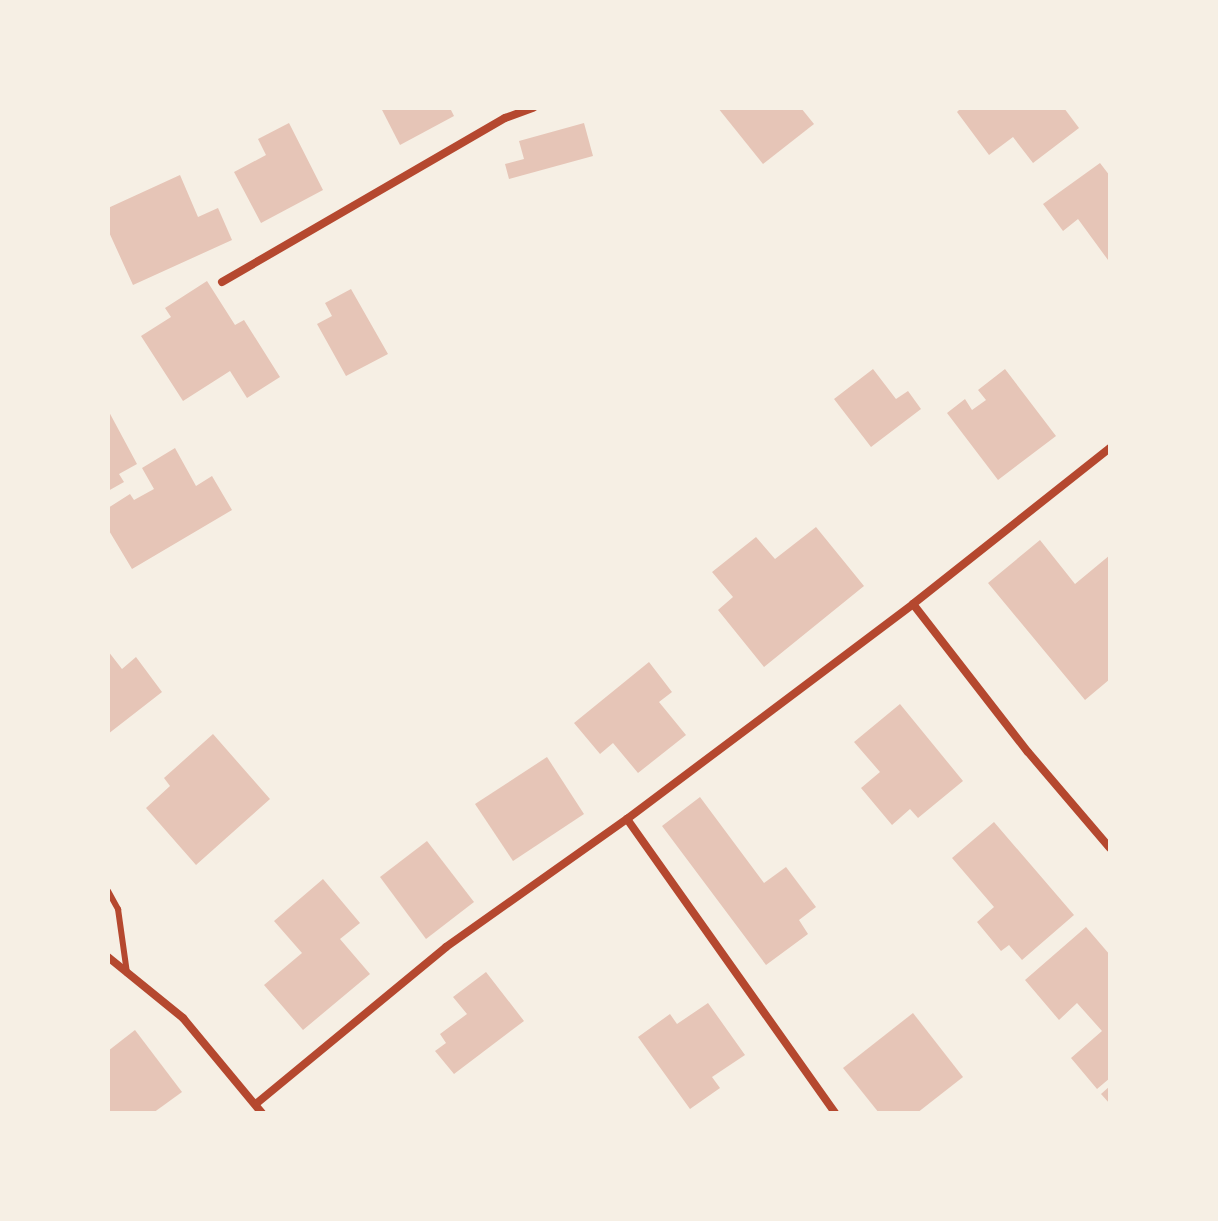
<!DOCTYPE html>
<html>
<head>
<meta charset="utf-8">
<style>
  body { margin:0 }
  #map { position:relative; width:1218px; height:1221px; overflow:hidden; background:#f6efe4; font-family:Roboto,sans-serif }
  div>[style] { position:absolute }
  .building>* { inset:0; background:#e6c5b7 }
  .service>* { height:6px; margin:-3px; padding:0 3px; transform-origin:3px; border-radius:3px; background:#b5482f }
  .minor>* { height:8px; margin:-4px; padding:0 4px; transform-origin:4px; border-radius:4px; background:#b5482f }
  span { translate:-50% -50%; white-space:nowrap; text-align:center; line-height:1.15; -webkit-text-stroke:6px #f6efe4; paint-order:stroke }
  .frame { position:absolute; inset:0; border:110px solid #f6efe4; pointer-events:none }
</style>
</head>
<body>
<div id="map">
  <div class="building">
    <i style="clip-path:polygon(381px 108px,450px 108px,454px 116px,400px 145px)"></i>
    <i style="clip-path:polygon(718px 108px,801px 108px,814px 124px,763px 164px)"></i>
    <i style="clip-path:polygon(961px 108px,1064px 108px,1079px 128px,1033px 163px,1013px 137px,989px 155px,957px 112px)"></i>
    <i style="clip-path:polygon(289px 123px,323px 190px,261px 223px,234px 172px,266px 155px,258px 139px)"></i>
    <i style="clip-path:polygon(584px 123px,593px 156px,509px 179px,505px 164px,524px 159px,519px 141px)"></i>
    <i style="clip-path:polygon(1100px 163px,1110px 176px,1108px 260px,1078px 219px,1063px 231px,1043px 204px)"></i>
    <i style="clip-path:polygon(180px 175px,198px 217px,218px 208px,232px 240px,133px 285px,108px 230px,108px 208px)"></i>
    <i style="clip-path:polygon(207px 281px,235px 325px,244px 320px,280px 377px,247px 398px,230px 371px,183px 401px,141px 336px,171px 317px,165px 308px)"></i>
    <i style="clip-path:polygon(351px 289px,388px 354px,346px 376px,317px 324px,332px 316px,325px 303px)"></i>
    <i style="clip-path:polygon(873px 369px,896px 399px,908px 391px,921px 409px,871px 447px,834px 399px)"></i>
    <i style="clip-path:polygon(1005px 369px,1056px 436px,998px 480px,947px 413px,965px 399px,972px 410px,986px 400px,978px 390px)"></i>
    <i style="clip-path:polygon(108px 410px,137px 464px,119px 474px,124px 482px,108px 491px)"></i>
    <i style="clip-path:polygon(175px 448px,196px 486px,212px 476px,232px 510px,132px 569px,108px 529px,108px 508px,130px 494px,134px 500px,154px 489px,142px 468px)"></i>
    <i style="clip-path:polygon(816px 527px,864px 586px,764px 667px,718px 610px,733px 597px,712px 572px,756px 537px,775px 559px)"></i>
    <i style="clip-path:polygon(1040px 540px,1075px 584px,1110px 555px,1110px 679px,1085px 700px,988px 583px)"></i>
    <i style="clip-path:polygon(108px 651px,122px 669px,136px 657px,162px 692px,108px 734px)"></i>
    <i style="clip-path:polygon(649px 662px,672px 692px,659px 702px,686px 735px,638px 773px,613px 743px,600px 754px,574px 723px)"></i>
    <i style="clip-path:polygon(900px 704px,963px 781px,918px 818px,910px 809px,892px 825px,861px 788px,880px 772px,854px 742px)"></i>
    <i style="clip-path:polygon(213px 734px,270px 799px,196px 865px,146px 808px,170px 786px,164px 778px)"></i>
    <i style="clip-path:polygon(547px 757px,584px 814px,513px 861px,475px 804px)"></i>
    <i style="clip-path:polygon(700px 797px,764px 883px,786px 867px,816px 907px,799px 920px,808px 934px,766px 965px,662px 826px)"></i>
    <i style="clip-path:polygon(994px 822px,1074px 915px,1022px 960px,1009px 945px,1001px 951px,977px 922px,994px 907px,952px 858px)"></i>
    <i style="clip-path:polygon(427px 841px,474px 902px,426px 939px,380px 877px)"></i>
    <i style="clip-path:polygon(323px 879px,360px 923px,340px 939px,370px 974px,303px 1030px,264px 985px,302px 953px,274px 921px)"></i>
    <i style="clip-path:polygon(1086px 927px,1110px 955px,1110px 1078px,1097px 1089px,1071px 1058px,1102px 1031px,1077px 1003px,1059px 1020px,1025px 980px)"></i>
    <i style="clip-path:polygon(486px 972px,524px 1021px,454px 1074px,435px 1051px,446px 1043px,440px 1034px,467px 1014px,453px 997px)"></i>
    <i style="clip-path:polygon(708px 1003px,745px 1055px,712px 1077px,720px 1088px,690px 1109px,638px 1037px,670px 1014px,677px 1024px)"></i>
    <i style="clip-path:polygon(913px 1013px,963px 1077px,917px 1113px,879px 1113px,843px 1068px)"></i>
    <i style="clip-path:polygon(135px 1030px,182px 1092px,153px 1113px,108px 1113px,108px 1051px)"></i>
    <i style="clip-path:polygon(1110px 1086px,1110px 1104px,1101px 1094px)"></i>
  </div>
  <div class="service">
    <i style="left:108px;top:891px;width:21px;rotate:61deg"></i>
    <i style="left:118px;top:909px;width:65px;rotate:82deg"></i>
  </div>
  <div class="minor">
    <i style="left:222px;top:282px;width:327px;rotate:-30.1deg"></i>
    <i style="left:505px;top:118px;width:30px;rotate:-20deg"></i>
    <i style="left:913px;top:604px;width:187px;rotate:52.2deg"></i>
    <i style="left:1028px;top:752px;width:126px;rotate:49.5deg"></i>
    <i style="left:627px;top:819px;width:360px;rotate:54.7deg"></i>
    <i style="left:108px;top:957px;width:97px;rotate:39.1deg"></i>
    <i style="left:183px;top:1018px;width:124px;rotate:50.3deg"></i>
    <i style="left:257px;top:1103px;width:245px;rotate:-39.5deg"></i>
    <i style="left:446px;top:947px;width:222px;rotate:-35.3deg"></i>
    <i style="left:627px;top:819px;width:358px;rotate:-36.9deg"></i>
    <i style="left:913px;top:604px;width:251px;rotate:-38.4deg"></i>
  </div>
  <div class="frame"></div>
</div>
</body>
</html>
